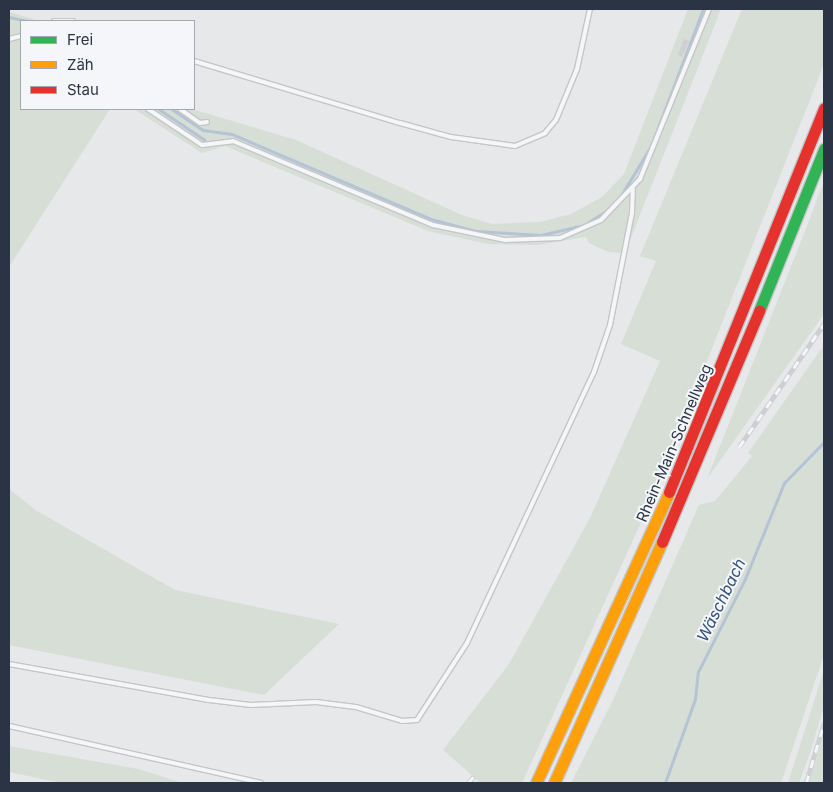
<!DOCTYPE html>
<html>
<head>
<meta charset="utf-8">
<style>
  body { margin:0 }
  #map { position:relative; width:833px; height:792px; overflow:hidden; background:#e6e8ea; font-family:Inter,sans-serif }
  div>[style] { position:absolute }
  .green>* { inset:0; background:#d6ded6 }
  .stream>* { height:2.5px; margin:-1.25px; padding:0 1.25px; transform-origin:1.25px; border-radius:1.25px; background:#b4c4d5 }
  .building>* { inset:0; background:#ced0d3 }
  .roads { filter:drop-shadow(1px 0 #c4c6c8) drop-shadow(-1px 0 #c4c6c8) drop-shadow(0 1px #c4c6c8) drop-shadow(0 -1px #c4c6c8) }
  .lane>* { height:4px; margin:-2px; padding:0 2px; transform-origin:2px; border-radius:2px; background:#f5f6f7 }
  .fast>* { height:11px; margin:-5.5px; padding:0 5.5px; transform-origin:5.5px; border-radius:5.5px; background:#30b455 }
  .slow>* { height:11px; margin:-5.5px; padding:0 5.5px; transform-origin:5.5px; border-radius:5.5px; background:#ff9f0a }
  .jam>* { height:11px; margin:-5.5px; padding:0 5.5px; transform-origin:5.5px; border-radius:5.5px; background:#e5322d }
  .rail>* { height:4.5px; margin-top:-2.25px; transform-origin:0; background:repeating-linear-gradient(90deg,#f4f6f9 0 8px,#cecfd2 0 16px); box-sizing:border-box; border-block:1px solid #cecfd2 }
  span { translate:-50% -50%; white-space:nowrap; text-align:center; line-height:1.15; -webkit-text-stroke:4px #f4f6f9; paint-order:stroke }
  .street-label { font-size:15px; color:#2b3445 }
  .water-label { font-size:16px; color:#34527a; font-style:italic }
  .frame { position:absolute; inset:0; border:10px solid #2b3445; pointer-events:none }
  .legend { position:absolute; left:20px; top:20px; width:175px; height:90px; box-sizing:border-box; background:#f4f6f9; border:1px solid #a4a8b1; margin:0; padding:6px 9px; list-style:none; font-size:15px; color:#2b3445 }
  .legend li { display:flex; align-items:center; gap:10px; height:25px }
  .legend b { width:25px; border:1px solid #a4a8b1 }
</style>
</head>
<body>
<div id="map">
  <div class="green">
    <i style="clip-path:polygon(688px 9px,721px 9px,625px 253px,608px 252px,589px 243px,586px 237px,537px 245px,488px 244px,428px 231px,225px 146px,202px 153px,134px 109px,192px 109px,296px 140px,462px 215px,492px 224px,540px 222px,571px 214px,602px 197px,624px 174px)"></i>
    <i style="clip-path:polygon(742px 9px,824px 9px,824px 64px,659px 483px,522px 783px,481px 783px,443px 750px,509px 664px,590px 518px,660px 361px,621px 344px,656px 261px,640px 256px)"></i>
    <i style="clip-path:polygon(9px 12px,40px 21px,21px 21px,21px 109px,110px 109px,9px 267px)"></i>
    <i style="clip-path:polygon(824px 181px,824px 314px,707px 479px,807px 226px)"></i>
    <i style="clip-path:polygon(824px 345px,824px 655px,781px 783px,571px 783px,614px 698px,699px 505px,715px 501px,752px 456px,748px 453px)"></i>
    <i style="clip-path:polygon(9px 489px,37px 511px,175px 590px,339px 624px,264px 695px,9px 645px)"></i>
    <i style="clip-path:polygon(824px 670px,824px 706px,811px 750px,799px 783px,788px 783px)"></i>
    <i style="clip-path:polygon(824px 735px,824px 783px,809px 783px)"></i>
    <i style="clip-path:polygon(9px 746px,138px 769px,183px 783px,61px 783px,9px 772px)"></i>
  </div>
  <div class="stream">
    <i style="left:9px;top:17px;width:19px;rotate:12deg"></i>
    <i style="left:159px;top:109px;width:55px;rotate:34deg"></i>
    <i style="left:172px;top:109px;width:37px;rotate:34deg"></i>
    <i style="left:203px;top:130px;width:29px;rotate:8deg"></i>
    <i style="left:232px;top:134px;width:216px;rotate:23.1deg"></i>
    <i style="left:431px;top:219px;width:47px;rotate:14.9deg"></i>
    <i style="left:476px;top:231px;width:65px;rotate:3.5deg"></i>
    <i style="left:541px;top:235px;width:44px;rotate:-13.1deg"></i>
    <i style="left:584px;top:225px;width:28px;rotate:-32deg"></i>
    <i style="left:619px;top:199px;width:62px;rotate:-58.9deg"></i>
    <i style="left:651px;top:146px;width:147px;rotate:-69.2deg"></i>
    <i style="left:665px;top:783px;width:89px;rotate:-70.3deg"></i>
    <i style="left:695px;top:699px;width:27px;rotate:-84deg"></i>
    <i style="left:698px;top:672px;width:104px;rotate:-63.2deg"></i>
    <i style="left:745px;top:579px;width:104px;rotate:-67.9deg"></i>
    <i style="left:784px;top:483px;width:57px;rotate:-45.7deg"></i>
  </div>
  <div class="building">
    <i style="clip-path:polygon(684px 39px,689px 41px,682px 57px,678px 55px)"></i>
  </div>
  <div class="roads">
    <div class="lane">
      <i style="left:54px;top:21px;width:19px"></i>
      <i style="left:9px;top:39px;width:12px;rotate:-14deg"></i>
      <i style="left:194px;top:61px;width:215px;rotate:16.8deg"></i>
      <i style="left:400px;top:123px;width:53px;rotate:15.4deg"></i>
      <i style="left:451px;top:137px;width:65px;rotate:8deg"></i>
      <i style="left:515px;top:146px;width:33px;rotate:-23deg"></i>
      <i style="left:545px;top:133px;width:17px;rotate:-50deg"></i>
      <i style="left:556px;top:120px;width:55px;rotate:-67.6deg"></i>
      <i style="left:577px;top:69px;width:61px;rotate:-77.8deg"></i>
      <i style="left:148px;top:109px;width:65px;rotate:33.7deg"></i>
      <i style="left:202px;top:145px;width:31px;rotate:-7deg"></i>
      <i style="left:233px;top:141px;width:217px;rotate:22.8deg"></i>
      <i style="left:433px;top:225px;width:74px;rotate:11.8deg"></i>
      <i style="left:505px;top:240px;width:55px;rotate:-2.1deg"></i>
      <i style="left:560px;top:238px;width:45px;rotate:-23.7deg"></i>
      <i style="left:601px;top:220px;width:57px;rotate:-46.4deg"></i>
      <i style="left:640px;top:179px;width:183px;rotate:-67.9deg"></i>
      <i style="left:180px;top:109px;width:24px;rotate:35deg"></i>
      <i style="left:200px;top:123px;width:7px;rotate:-8deg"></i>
      <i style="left:9px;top:664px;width:203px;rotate:10.2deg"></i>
      <i style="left:209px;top:700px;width:42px;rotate:6.8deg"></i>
      <i style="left:251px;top:705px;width:65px;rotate:-2.6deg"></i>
      <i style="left:316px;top:702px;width:40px;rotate:7.1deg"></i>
      <i style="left:356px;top:707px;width:48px;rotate:16.9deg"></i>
      <i style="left:402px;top:721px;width:15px;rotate:-4deg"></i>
      <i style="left:417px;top:720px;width:92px;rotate:-57deg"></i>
      <i style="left:467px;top:643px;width:299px;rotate:-64.9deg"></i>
      <i style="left:594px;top:372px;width:50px;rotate:-71.2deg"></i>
      <i style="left:610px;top:325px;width:114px;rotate:-78.9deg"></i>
      <i style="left:632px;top:213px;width:24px;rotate:-88deg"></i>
      <i style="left:9px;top:726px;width:258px;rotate:12.7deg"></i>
    </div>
    <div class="fast">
      <i style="left:759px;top:311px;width:175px;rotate:-68.1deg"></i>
    </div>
    <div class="slow">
      <i style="left:536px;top:783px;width:320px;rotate:-65.4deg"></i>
      <i style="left:554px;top:783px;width:264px;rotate:-65.9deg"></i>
    </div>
    <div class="jam">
      <i style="left:669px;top:492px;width:414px;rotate:-68deg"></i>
      <i style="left:662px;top:542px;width:251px;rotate:-67.2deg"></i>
    </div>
  </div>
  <div class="rail">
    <i style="left:739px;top:447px;width:150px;rotate:-55.4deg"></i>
    <i style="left:468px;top:783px;width:9px;rotate:-49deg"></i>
    <i style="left:806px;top:783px;width:63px;rotate:-73.3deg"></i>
  </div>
  <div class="street-label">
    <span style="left:674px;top:443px;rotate:-67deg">Rhein-Main-Schnellweg</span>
  </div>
  <div class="water-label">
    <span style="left:721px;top:600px;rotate:-64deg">Wäschbach</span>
  </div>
  <div class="frame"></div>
  <ul class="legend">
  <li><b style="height:6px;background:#30b455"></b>Frei</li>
  <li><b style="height:6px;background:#ff9f0a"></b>Zäh</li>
  <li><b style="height:6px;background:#e5322d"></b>Stau</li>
  </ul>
</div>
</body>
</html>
